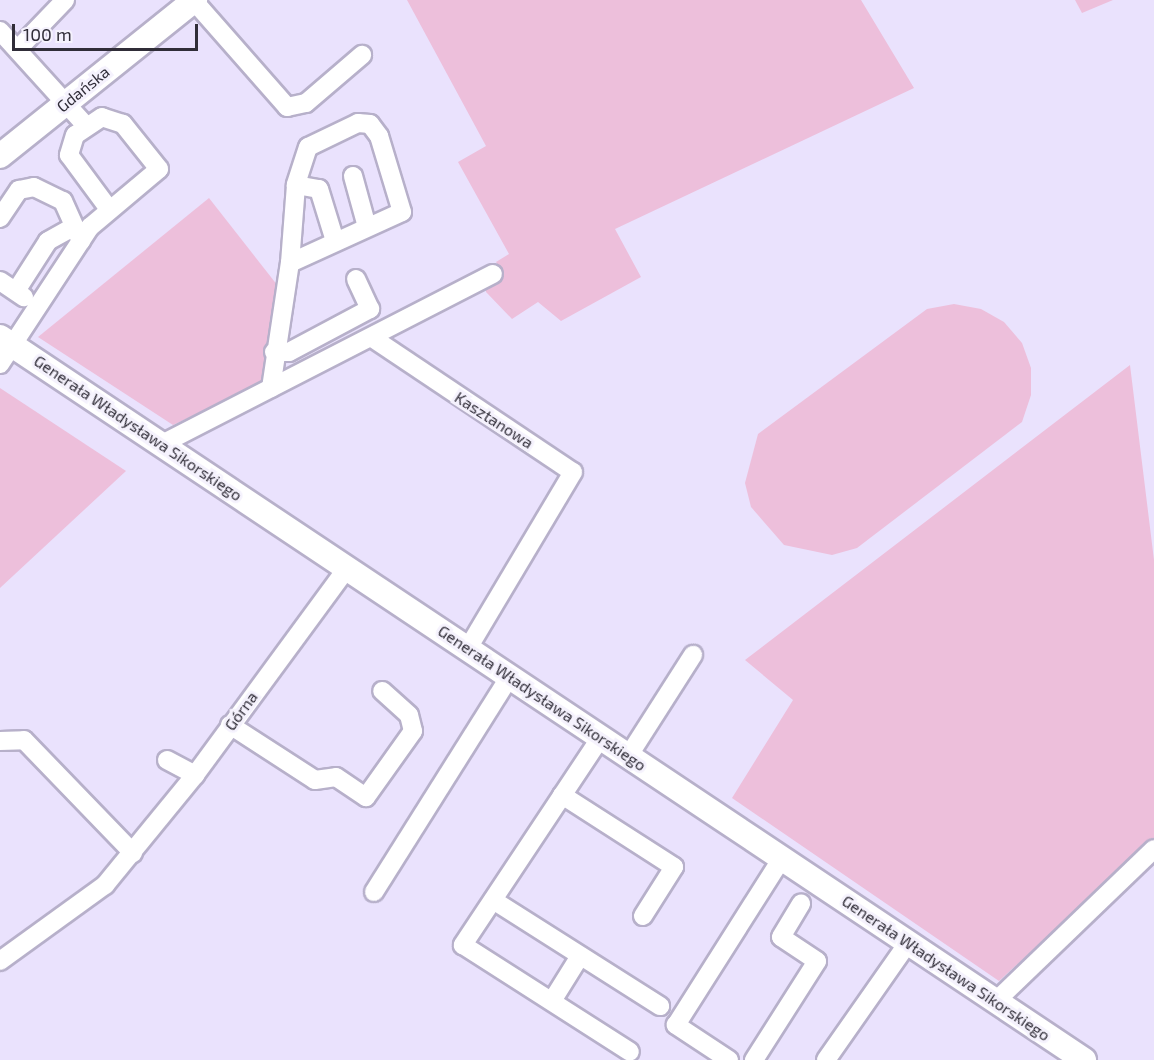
<!DOCTYPE html>
<html>
<head>
<meta charset="utf-8">
<style>
  body { margin:0 }
  #map { position:relative; width:1154px; height:1060px; overflow:hidden; background:#eae2fd; font-family:"Exo 2",sans-serif }
  div>[style] { position:absolute }
  .green>* { inset:0; background:#edbfdb }
  .roads { filter:drop-shadow(2px 0 #b7b0ca) drop-shadow(-2px 0 #b7b0ca) drop-shadow(0 2px #b7b0ca) drop-shadow(0 -2px #b7b0ca) }
  .minor>* { height:18px; margin:-9px; padding:0 9px; transform-origin:9px; border-radius:9px; background:#fff }
  .major>* { height:24px; margin:-12px; padding:0 12px; transform-origin:12px; border-radius:12px; background:#fff }
  span { translate:-50% -50%; white-space:nowrap; text-align:center; line-height:1.15; -webkit-text-stroke:6px #f5f2fd; paint-order:stroke }
  .street-label { font-size:16px; color:#302d38 }
  .scale { position:absolute; left:12px; top:24px; width:186px; height:27px; box-sizing:border-box; border:3px solid #302d38; border-top:0; padding-left:8px; font-size:18px; line-height:21px; white-space:nowrap; color:#302d38; -webkit-text-stroke:4px #f5f2fd; paint-order:stroke }
</style>
</head>
<body>
<div id="map">
  <div class="green">
    <i style="clip-path:polygon(407px 0,861px 0,914px 88px,615px 229px,641px 277px,561px 321px,538px 302px,512px 319px,486px 292px,485px 281px,504px 275px,496px 262px,509px 254px,458px 162px,486px 146px)"></i>
    <i style="clip-path:polygon(1075px 0,1113px 0,1082px 13px)"></i>
    <i style="clip-path:polygon(209px 198px,278px 286px,265px 382px,173px 425px,38px 337px)"></i>
    <i style="clip-path:polygon(954px 304px,981px 309px,1004px 322px,1022px 343px,1031px 368px,1031px 395px,1022px 422px,857px 548px,832px 555px,784px 545px,751px 507px,745px 483px,758px 434px,927px 309px)"></i>
    <i style="clip-path:polygon(1130px 365px,1154px 560px,1154px 839px,999px 981px,732px 798px,793px 700px,745px 660px)"></i>
    <i style="clip-path:polygon(0 388px,126px 471px,0 588px)"></i>
  </div>
  <div class="roads">
    <div class="minor">
      <i style="left:194px;top:1px;width:141px;rotate:48.7deg"></i>
      <i style="left:287px;top:107px;width:19px;rotate:-12deg"></i>
      <i style="left:306px;top:103px;width:74px;rotate:-40.6deg"></i>
      <i style="left:0;top:31px;width:128px;rotate:47.8deg"></i>
      <i style="left:18px;top:49px;width:68px;rotate:-46.2deg"></i>
      <i style="left:353px;top:176px;width:53px;rotate:74.6deg"></i>
      <i style="left:296px;top:185px;width:23px;rotate:10deg"></i>
      <i style="left:319px;top:189px;width:54px;rotate:72.9deg"></i>
      <i style="left:0;top:218px;width:34px;rotate:-56deg"></i>
      <i style="left:19px;top:190px;width:15px;rotate:-11deg"></i>
      <i style="left:34px;top:187px;width:32px;rotate:26deg"></i>
      <i style="left:63px;top:201px;width:44px;rotate:65.8deg"></i>
      <i style="left:0;top:281px;width:29px;rotate:34deg"></i>
      <i style="left:16px;top:291px;width:59px;rotate:-57.4deg"></i>
      <i style="left:48px;top:241px;width:26px;rotate:-29deg"></i>
      <i style="left:374px;top:339px;width:239px;rotate:33.8deg"></i>
      <i style="left:573px;top:472px;width:205px;rotate:120.8deg"></i>
      <i style="left:274px;top:352px;width:15px"></i>
      <i style="left:289px;top:352px;width:92px;rotate:-28deg"></i>
      <i style="left:370px;top:309px;width:33px;rotate:-115deg"></i>
      <i style="left:0;top:364px;width:164px;rotate:-56.7deg"></i>
      <i style="left:90px;top:227px;width:90px;rotate:-40deg"></i>
      <i style="left:159px;top:169px;width:58px;rotate:-128.7deg"></i>
      <i style="left:123px;top:124px;width:22px;rotate:-162deg"></i>
      <i style="left:102px;top:117px;width:32px;rotate:146deg"></i>
      <i style="left:75px;top:135px;width:21px;rotate:107deg"></i>
      <i style="left:69px;top:155px;width:67px;rotate:53.5deg"></i>
      <i style="left:271px;top:388px;width:126px;rotate:-81.4deg"></i>
      <i style="left:290px;top:263px;width:123px;rotate:-24.5deg"></i>
      <i style="left:402px;top:212px;width:79px;rotate:-106.8deg"></i>
      <i style="left:379px;top:136px;width:15px;rotate:-127deg"></i>
      <i style="left:370px;top:124px;width:12px;rotate:-175deg"></i>
      <i style="left:358px;top:123px;width:55px;rotate:154.4deg"></i>
      <i style="left:308px;top:147px;width:40px;rotate:108deg"></i>
      <i style="left:296px;top:185px;width:78px;rotate:94.4deg"></i>
      <i style="left:162px;top:444px;width:372px;rotate:-27.2deg"></i>
      <i style="left:230px;top:725px;width:101px;rotate:32.9deg"></i>
      <i style="left:315px;top:780px;width:21px;rotate:-8deg"></i>
      <i style="left:336px;top:777px;width:36px;rotate:34deg"></i>
      <i style="left:366px;top:797px;width:81px;rotate:-54.5deg"></i>
      <i style="left:413px;top:731px;width:16px;rotate:-104deg"></i>
      <i style="left:409px;top:715px;width:36px;rotate:-138deg"></i>
      <i style="left:601px;top:737px;width:250px;rotate:123.6deg"></i>
      <i style="left:463px;top:945px;width:198px;rotate:32.6deg"></i>
      <i style="left:0;top:741px;width:24px;rotate:-2deg"></i>
      <i style="left:24px;top:740px;width:157px;rotate:46deg"></i>
      <i style="left:629px;top:755px;width:119px;rotate:-57.4deg"></i>
      <i style="left:167px;top:760px;width:32px;rotate:28deg"></i>
      <i style="left:562px;top:795px;width:133px;rotate:32.7deg"></i>
      <i style="left:674px;top:867px;width:58px;rotate:122.3deg"></i>
      <i style="left:374px;top:892px;width:255px;rotate:-57.8deg"></i>
      <i style="left:493px;top:900px;width:198px;rotate:32.4deg"></i>
      <i style="left:0;top:961px;width:130px;rotate:-35.9deg"></i>
      <i style="left:105px;top:885px;width:142px;rotate:-50.7deg"></i>
      <i style="left:195px;top:775px;width:257px;rotate:-53.7deg"></i>
      <i style="left:552px;top:1001px;width:53px;rotate:-58.1deg"></i>
      <i style="left:996px;top:1001px;width:219px;rotate:-43.9deg"></i>
      <i style="left:729px;top:1060px;width:64px;rotate:-146.6deg"></i>
      <i style="left:676px;top:1025px;width:198px;rotate:-57.6deg"></i>
      <i style="left:754px;top:1060px;width:117px;rotate:-57.5deg"></i>
      <i style="left:817px;top:961px;width:43px;rotate:-146.3deg"></i>
      <i style="left:781px;top:937px;width:39px;rotate:-59deg"></i>
      <i style="left:826px;top:1060px;width:143px;rotate:-55deg"></i>
    </div>
    <div class="major">
      <i style="left:0;top:156px;width:250px;rotate:-38.7deg"></i>
      <i style="left:0;top:337px;width:1303px;rotate:33.7deg"></i>
    </div>
  </div>
  <div class="street-label">
    <span style="left:83px;top:89px;rotate:-39deg">Gdańska</span>
    <span style="left:494px;top:420px;rotate:33deg">Kasztanowa</span>
    <span style="left:138px;top:428px;rotate:34deg">Generała Władysława Sikorskiego</span>
    <span style="left:542px;top:698px;rotate:34deg">Generała Władysława Sikorskiego</span>
    <span style="left:241px;top:711px;rotate:-54deg">Górna</span>
    <span style="left:946px;top:968px;rotate:34deg">Generała Władysława Sikorskiego</span>
  </div>
  <div class="scale">100 m</div>
</div>
</body>
</html>
